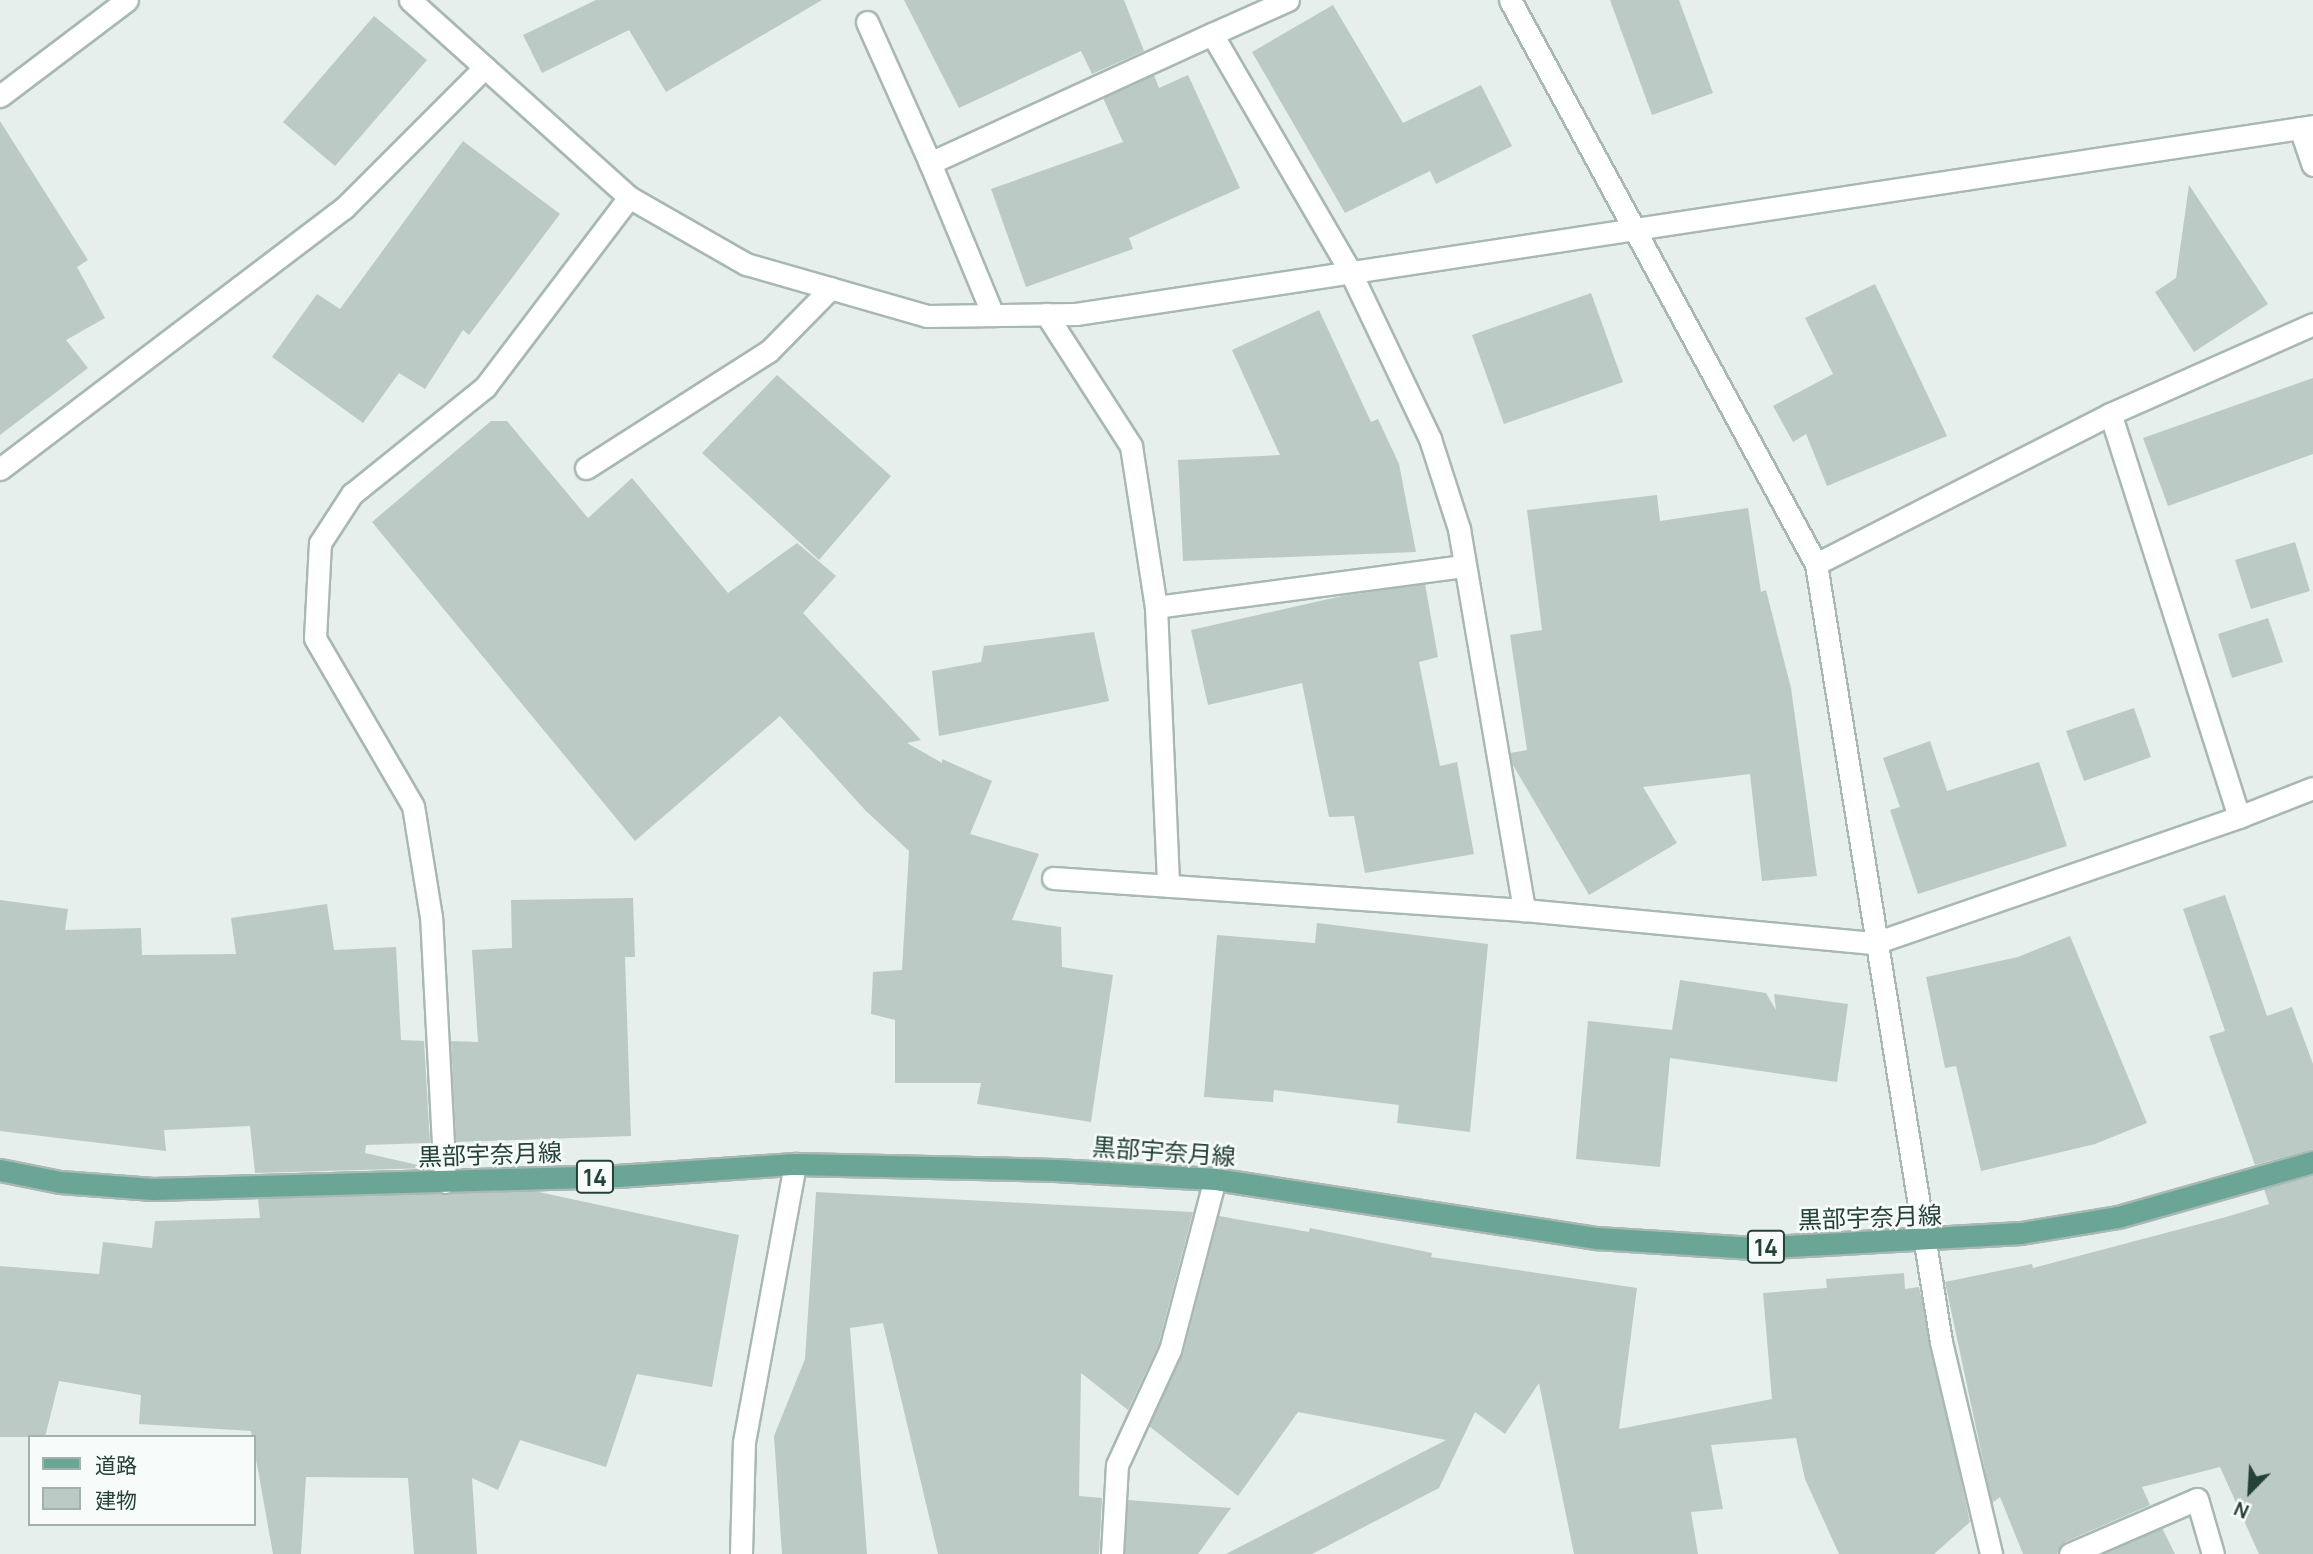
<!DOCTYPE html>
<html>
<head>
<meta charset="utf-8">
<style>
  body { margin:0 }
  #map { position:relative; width:2313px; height:1554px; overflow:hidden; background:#e6efeb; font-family:Manrope,"Noto Sans JP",sans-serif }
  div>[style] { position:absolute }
  .building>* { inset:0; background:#bbcac4 }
  .roads { filter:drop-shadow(2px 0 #a8b8b2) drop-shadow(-2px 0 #a8b8b2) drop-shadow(0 2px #a8b8b2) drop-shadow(0 -2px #a8b8b2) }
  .minor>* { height:21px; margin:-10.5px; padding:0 10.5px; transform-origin:10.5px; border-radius:10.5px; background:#fff }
  .major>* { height:21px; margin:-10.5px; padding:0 10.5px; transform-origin:10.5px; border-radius:10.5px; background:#6aa596 }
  span { translate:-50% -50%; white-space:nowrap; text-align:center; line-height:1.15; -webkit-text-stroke:5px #f7fbf9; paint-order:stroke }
  .shield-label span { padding:2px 5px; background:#f7fbf9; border:2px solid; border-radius:5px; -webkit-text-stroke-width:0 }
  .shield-label { font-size:23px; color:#24423a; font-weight:700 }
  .street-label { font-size:24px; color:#24423a }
  .legend { position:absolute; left:28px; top:1435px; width:228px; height:91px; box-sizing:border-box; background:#f7fbf9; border:2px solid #a3b1ad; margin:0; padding:9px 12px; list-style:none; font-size:21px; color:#24423a }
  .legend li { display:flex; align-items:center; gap:14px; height:35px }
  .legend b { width:35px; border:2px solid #a3b1ad }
  .north { position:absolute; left:2215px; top:1456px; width:70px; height:70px; -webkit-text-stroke:5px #f7fbf9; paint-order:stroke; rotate:204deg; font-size:19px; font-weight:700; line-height:28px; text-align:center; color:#24423a }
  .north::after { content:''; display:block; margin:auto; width:24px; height:32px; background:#24423a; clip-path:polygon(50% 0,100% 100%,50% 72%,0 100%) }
</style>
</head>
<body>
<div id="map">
  <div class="building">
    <i style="clip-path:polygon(596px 0,822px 0,666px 92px,629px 30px,542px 73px,523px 35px)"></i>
    <i style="clip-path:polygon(904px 0,1124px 0,1144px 51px,1092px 74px,1081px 51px,959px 108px)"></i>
    <i style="clip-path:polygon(1610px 0,1679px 0,1713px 93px,1652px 115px)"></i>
    <i style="clip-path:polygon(1333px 5px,1403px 123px,1481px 85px,1512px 146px,1436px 184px,1430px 171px,1345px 213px,1252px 52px)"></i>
    <i style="clip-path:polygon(374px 16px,427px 60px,335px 166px,283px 122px)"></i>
    <i style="clip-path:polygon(1154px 75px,1159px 88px,1188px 75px,1240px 188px,1129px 238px,1133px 249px,1026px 287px,991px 189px,1123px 142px,1103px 98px)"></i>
    <i style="clip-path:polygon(0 121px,88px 260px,77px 267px,105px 318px,66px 340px,88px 368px,0 435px)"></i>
    <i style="clip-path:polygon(463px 141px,560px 214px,469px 335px,463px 330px,425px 389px,399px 373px,363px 423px,272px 357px,317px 294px,340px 309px)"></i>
    <i style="clip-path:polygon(2189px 185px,2268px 304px,2194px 352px,2155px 292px,2176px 278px)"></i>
    <i style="clip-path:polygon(1875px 284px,1947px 436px,1827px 486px,1806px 434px,1793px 442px,1773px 406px,1833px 374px,1805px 318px)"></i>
    <i style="clip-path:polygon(1591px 293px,1623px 382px,1504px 424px,1472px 335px)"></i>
    <i style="clip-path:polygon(1319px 310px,1371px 422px,1378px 419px,1399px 464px,1416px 552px,1183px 561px,1178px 460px,1280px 455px,1232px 350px)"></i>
    <i style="clip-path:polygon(777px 375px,891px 476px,819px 560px,702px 453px)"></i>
    <i style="clip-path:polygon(2313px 378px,2313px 454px,2168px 506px,2143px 438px)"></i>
    <i style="clip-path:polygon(491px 421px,507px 421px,588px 518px,632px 478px,728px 593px,797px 543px,836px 576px,803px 613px,921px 740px,907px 743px,942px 763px,942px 759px,992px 781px,970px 834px,1039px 854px,1012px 920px,1061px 927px,1062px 967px,1113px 975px,1091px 1122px,977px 1104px,981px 1083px,895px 1083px,895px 1020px,871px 1014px,873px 972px,902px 970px,909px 851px,865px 810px,780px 716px,635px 841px,372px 522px)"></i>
    <i style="clip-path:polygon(1657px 495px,1660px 521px,1748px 508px,1761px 592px,1766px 590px,1791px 688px,1817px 876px,1762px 881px,1750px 774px,1643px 787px,1677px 843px,1589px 895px,1513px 765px,1510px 753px,1527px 750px,1510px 635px,1542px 630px,1527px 510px)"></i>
    <i style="clip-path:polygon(2295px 542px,2310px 591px,2251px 609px,2235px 560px)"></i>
    <i style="clip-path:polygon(1425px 584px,1438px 657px,1419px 662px,1440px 766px,1457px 762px,1474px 854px,1365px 873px,1354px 816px,1329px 817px,1302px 683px,1208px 705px,1191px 630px,1342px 596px)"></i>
    <i style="clip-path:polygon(2268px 618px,2283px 662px,2232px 678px,2218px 634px)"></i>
    <i style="clip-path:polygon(1094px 632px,1109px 701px,939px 736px,932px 671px,981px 662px,984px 646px)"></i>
    <i style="clip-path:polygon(2134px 708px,2151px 757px,2084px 781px,2066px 731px)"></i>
    <i style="clip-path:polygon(1930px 741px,1947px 791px,2039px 762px,2067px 846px,1918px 894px,1890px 810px,1900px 807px,1883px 758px)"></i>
    <i style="clip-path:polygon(2225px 895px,2267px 1016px,2292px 1007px,2313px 1064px,2313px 1149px,2255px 1165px,2209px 1036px,2225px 1031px,2183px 909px)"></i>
    <i style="clip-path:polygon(633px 898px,635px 957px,625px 957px,631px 1136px,456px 1142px,451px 1041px,478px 1042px,472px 950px,512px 948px,511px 900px)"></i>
    <i style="clip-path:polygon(0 900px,68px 909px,65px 930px,141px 928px,142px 955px,236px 954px,231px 918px,327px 904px,334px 950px,396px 947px,401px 1040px,424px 1041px,430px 1143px,366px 1145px,365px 1153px,431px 1168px,255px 1173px,250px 1126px,164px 1130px,166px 1151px,0 1131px)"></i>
    <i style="clip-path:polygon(1317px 923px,1488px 944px,1470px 1132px,1397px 1123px,1399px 1105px,1274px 1090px,1273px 1102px,1204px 1097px,1217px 935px,1315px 943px)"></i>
    <i style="clip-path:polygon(2070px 936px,2147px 1123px,2095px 1144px,1981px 1171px,1956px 1066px,1945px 1068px,1926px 977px,2018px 957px)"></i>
    <i style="clip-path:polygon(1680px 980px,1766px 993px,1776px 1010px,1774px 994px,1848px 1004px,1837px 1082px,1670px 1058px,1660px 1167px,1576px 1159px,1588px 1021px,1672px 1030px)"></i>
    <i style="clip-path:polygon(2313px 1176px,2313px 1554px,2259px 1554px,2220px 1467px,2142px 1487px,2150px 1505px,2065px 1542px,2057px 1554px,2023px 1554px,2000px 1497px,1992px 1503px,1945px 1282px,2032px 1264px,2033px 1268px,2226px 1217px,2269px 1204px,2264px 1189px)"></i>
    <i style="clip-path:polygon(534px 1191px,739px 1235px,712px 1387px,637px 1374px,606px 1467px,520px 1440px,498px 1490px,472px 1478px,477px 1554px,414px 1554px,408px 1478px,306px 1477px,301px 1554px,273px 1554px,251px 1431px,139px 1424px,141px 1395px,59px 1381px,45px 1437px,0 1437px,0 1266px,99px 1274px,103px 1242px,152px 1248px,155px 1221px,260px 1218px,258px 1199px)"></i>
    <i style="clip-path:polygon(816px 1192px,1193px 1212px,1158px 1346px,1128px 1410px,1081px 1373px,1079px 1496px,1102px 1498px,1099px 1554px,938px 1554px,883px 1323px,850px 1328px,867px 1554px,782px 1554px,774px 1436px,805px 1359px)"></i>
    <i style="clip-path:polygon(1219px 1216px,1309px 1232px,1310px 1228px,1432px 1253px,1431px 1257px,1637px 1288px,1619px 1429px,1772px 1399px,1763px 1293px,1827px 1288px,1826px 1279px,1904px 1273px,1905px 1289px,1919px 1287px,1970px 1522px,1934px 1554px,1839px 1554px,1805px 1479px,1796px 1438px,1711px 1445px,1723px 1509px,1691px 1512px,1698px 1554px,1574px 1554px,1539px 1383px,1505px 1434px,1475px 1412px,1439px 1488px,1312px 1554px,1226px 1554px,1446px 1440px,1298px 1412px,1238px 1496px,1149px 1426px,1183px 1354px)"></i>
    <i style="clip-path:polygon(1128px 1500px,1231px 1508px,1198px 1554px,1125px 1554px)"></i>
    <i style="clip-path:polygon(2162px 1528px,2175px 1554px,2103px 1554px)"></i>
  </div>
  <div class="roads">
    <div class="minor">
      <i style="left:410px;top:0;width:295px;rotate:42deg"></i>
      <i style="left:629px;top:197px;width:135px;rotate:29.8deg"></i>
      <i style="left:746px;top:264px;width:188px;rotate:16deg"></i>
      <i style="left:927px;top:316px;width:149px;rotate:-0.8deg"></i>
      <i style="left:1076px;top:314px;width:1251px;rotate:-8.64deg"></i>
      <i style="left:1288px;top:0;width:83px;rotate:155.9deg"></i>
      <i style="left:1212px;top:34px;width:274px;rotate:59.8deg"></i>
      <i style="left:1350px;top:271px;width:186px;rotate:64.5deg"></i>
      <i style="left:1430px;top:439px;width:95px;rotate:72.1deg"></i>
      <i style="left:1459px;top:529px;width:387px;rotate:80.3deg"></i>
      <i style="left:1510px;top:0;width:642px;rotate:61.52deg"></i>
      <i style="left:1816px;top:564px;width:788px;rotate:80.87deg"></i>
      <i style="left:1941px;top:1342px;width:218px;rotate:76.7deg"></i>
      <i style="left:867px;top:22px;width:154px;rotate:65.9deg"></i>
      <i style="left:0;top:96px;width:159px;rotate:-37.1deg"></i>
      <i style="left:2300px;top:128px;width:39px;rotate:71deg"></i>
      <i style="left:1046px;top:314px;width:157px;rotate:57.2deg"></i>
      <i style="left:1131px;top:446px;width:163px;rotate:81.2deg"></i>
      <i style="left:1156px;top:607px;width:279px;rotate:87.5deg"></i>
      <i style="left:993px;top:315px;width:165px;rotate:-112.5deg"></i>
      <i style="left:930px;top:163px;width:310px;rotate:-24.6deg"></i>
      <i style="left:586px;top:468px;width:217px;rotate:-32.6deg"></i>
      <i style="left:769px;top:351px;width:88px;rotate:-45.5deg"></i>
      <i style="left:0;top:469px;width:432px;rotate:-37.2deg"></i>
      <i style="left:344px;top:208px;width:199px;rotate:-45deg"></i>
      <i style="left:1816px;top:564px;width:330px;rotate:-27deg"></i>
      <i style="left:2110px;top:414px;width:222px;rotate:-23.9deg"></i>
      <i style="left:1156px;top:607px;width:311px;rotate:-7.6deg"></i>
      <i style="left:2239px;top:817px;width:79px;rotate:-21.4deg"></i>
      <i style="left:1053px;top:878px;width:472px;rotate:3.9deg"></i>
      <i style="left:1524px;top:910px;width:353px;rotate:5.4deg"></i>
      <i style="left:1875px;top:943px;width:385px;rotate:-19.1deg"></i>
      <i style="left:2239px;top:817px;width:423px;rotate:-107.7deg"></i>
      <i style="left:445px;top:1182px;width:265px;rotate:-93deg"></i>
      <i style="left:431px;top:917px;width:112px;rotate:-99.2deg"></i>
      <i style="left:413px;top:806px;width:194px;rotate:-120.3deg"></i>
      <i style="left:315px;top:638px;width:95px;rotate:-87deg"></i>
      <i style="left:320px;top:543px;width:59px;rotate:-56.9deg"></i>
      <i style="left:352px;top:494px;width:171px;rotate:-38.8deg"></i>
      <i style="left:485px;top:387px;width:238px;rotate:-52.8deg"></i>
      <i style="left:741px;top:1554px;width:112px;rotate:-88.5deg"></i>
      <i style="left:744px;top:1442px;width:283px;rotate:-79.6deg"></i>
      <i style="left:1112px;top:1554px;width:89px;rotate:-86.8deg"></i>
      <i style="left:1117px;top:1465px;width:127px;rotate:-65.3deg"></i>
      <i style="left:1170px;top:1350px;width:177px;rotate:-75.3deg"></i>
      <i style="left:2070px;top:1554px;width:138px;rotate:-23.4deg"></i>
      <i style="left:2197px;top:1499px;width:57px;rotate:73.8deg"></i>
    </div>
    <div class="major">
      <i style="left:0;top:1170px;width:61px;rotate:11.3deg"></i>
      <i style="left:60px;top:1182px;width:93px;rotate:4.3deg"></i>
      <i style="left:153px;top:1189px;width:464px;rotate:-1.6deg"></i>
      <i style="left:617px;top:1176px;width:178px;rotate:-3.9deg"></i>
      <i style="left:795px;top:1164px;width:260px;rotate:1.3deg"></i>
      <i style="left:1055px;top:1170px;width:160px;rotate:3.2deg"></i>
      <i style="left:1215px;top:1179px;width:387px;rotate:8.8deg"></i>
      <i style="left:1597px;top:1238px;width:156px;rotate:3.7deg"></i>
      <i style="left:1753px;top:1248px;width:268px;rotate:-3.2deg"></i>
      <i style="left:2021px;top:1233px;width:98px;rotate:-9.4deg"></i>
      <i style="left:2118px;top:1217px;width:203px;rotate:-15.8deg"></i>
    </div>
  </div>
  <div class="shield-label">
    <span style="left:595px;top:1177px">14</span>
    <span style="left:1766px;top:1247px">14</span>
  </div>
  <div class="street-label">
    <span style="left:1164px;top:1151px;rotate:4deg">黒部宇奈月線</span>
    <span style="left:490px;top:1154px;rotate:-2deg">黒部宇奈月線</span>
    <span style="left:1870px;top:1217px;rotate:-2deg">黒部宇奈月線</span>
  </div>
  <ul class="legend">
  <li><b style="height:9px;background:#6aa596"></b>道路</li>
  <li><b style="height:19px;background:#bbcac4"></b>建物</li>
  </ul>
  <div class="north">N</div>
</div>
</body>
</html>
